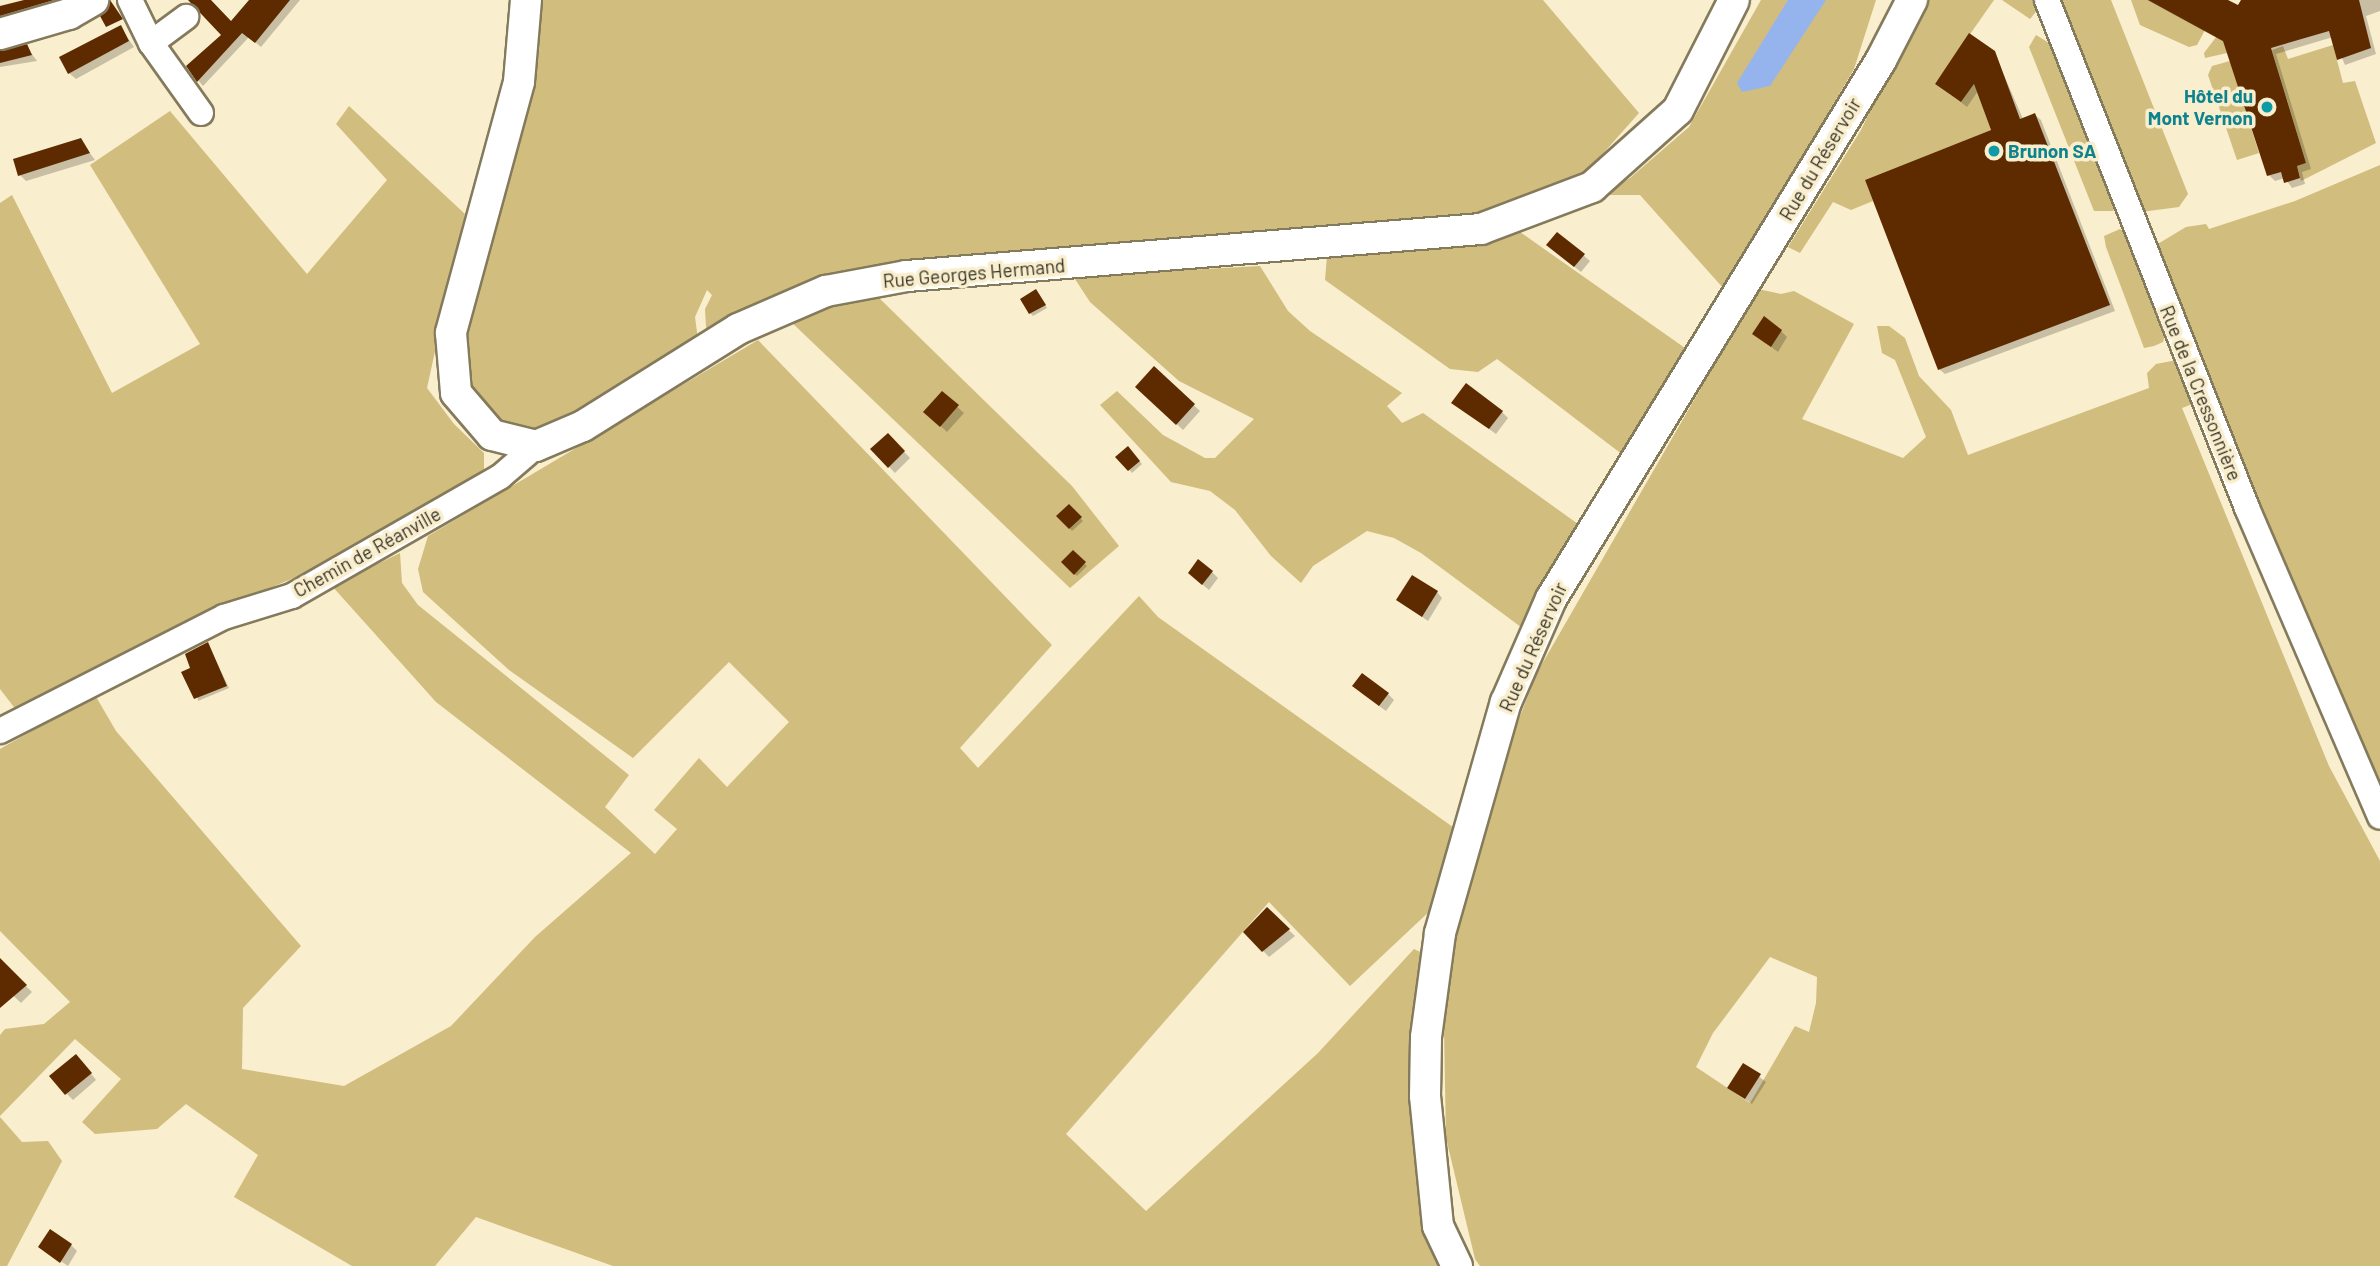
<!DOCTYPE html>
<html>
<head>
<meta charset="utf-8">
<style>
  body { margin:0 }
  #map { position:relative; width:2380px; height:1266px; overflow:hidden; background:#f9eecd; font-family:Barlow,sans-serif }
  div>[style] { position:absolute }
  .green>* { inset:0; background:#d1bd7e }
  .water>* { inset:0; background:#95b4ed }
  .shadow>* { inset:0; background:#0003 }
  .building>* { inset:0; background:#5e2b00 }
  .roads { filter:drop-shadow(2px 0 #847a5c) drop-shadow(-2px 0 #847a5c) drop-shadow(0 2px #847a5c) drop-shadow(0 -2px #847a5c) }
  .minor>* { height:24px; margin:-12px; padding:0 12px; transform-origin:12px; border-radius:12px; background:#fff }
  .tertiary>* { height:30px; margin:-15px; padding:0 15px; transform-origin:15px; border-radius:15px; background:#fff }
  .dots>* { width:19px; height:19px; translate:-50% -50%; box-sizing:border-box; border:4px solid #f9eecd; border-radius:50% }
  span { translate:-50% -50%; white-space:nowrap; text-align:center; line-height:1.15; -webkit-text-stroke:7px #f9eecd; paint-order:stroke }
  .culture-label { font-size:19px; color:#0d838f; font-weight:700 }
  .right { translate:-100% -50%; text-align:right }
  .left { translate:0 -50%; text-align:left }
  .street-label { font-size:19px; color:#363225 }
</style>
</head>
<body>
<div id="map">
  <div class="green">
    <i style="clip-path:polygon(540px 0,1543px 0,1639px 113px,1591px 167px,1546px 194px,1493px 217px,885px 271px,711px 333px,706px 327px,705px 309px,712px 295px,707px 290px,695px 317px,698px 340px,554px 430px,532px 435px,491px 418px,477px 401px,463px 372px,463px 353px,539px 54px)"></i>
    <i style="clip-path:polygon(1761px 0,1876px 0,1854px 69px,1724px 289px,1640px 195px,1603px 195px,1630px 178px,1689px 127px)"></i>
    <i style="clip-path:polygon(1923px 0,1994px 0,1935px 84px,1961px 102px,1974px 84px,1991px 130px,1865px 180px,1873px 201px,1851px 210px,1833px 202px,1800px 253px,1788px 247px,1861px 130px)"></i>
    <i style="clip-path:polygon(2002px 0,2036px 0,2039px 8px,2030px 19px)"></i>
    <i style="clip-path:polygon(2061px 0,2111px 0,2188px 194px,2179px 207px,2141px 212px)"></i>
    <i style="clip-path:polygon(2131px 0,2148px 0,2205px 30px,2197px 45px,2189px 47px,2140px 25px)"></i>
    <i style="clip-path:polygon(2223px 28px,2227px 53px,2205px 58px,2204px 53px)"></i>
    <i style="clip-path:polygon(2036px 35px,2054px 46px,2117px 203px,2113px 211px,2094px 211px,2029px 47px)"></i>
    <i style="clip-path:polygon(2333px 45px,2343px 83px,2355px 81px,2376px 143px,2301px 181px,2297px 166px,2306px 163px,2272px 50px,2283px 46px,2288px 59px)"></i>
    <i style="clip-path:polygon(2230px 61px,2259px 153px,2237px 160px,2208px 75px,2212px 66px)"></i>
    <i style="clip-path:polygon(349px 106px,465px 214px,427px 388px,454px 424px,484px 453px,484px 476px,353px 553px,158px 635px,91px 675px,17px 711px,0 689px,0 203px,12px 195px,112px 393px,200px 344px,90px 165px,170px 111px,307px 274px,387px 180px,336px 124px)"></i>
    <i style="clip-path:polygon(2380px 165px,2380px 796px,2265px 535px,2156px 245px,2186px 227px,2206px 224px,2209px 229px,2295px 201px)"></i>
    <i style="clip-path:polygon(2120px 229px,2132px 237px,2166px 332px,2163px 342px,2154px 346px,2144px 348px,2106px 247px,2104px 236px)"></i>
    <i style="clip-path:polygon(1520px 232px,1685px 348px,1623px 455px,1497px 359px,1478px 372px,1450px 369px,1325px 280px,1327px 256px)"></i>
    <i style="clip-path:polygon(1260px 266px,1288px 311px,1310px 331px,1402px 393px,1387px 406px,1402px 423px,1423px 413px,1578px 524px,1525px 630px,1421px 553px,1394px 538px,1367px 531px,1313px 566px,1301px 583px,1271px 556px,1235px 510px,1210px 491px,1171px 482px,1100px 405px,1117px 391px,1163px 435px,1205px 458px,1215px 458px,1254px 419px,1179px 381px,1090px 302px,1073px 276px)"></i>
    <i style="clip-path:polygon(evenodd,1758px 289px,1781px 294px,1794px 291px,1854px 324px,1802px 419px,1903px 458px,1926px 437px,1895px 360px,1882px 353px,1877px 326px,1889px 326px,1905px 338px,1919px 376px,1951px 410px,1968px 455px,2149px 388px,2147px 373px,2156px 364px,2177px 360px,2195px 403px,2182px 408px,2329px 766px,2380px 861px,2380px 1266px,1480px 1266px,1475px 1259px,1446px 1138px,1444px 1029px,1458px 912px,1498px 771px,1538px 671px,1758px 289px,1770px 957px,1817px 977px,1816px 1003px,1809px 1032px,1795px 1026px,1750px 1103px,1696px 1067px,1713px 1033px,1770px 957px)"></i>
    <i style="clip-path:polygon(876px 295px,1072px 486px,1119px 546px,1070px 588px,787px 318px,833px 302px)"></i>
    <i style="clip-path:polygon(758px 340px,1052px 645px,960px 748px,978px 768px,1139px 596px,1158px 617px,1457px 830px,1433px 908px,1350px 986px,1269px 902px,1066px 1134px,1146px 1211px,1318px 1053px,1414px 949px,1427px 955px,1418px 1024px,1458px 1266px,613px 1266px,476px 1217px,435px 1266px,352px 1266px,234px 1197px,258px 1155px,186px 1104px,157px 1129px,95px 1134px,82px 1122px,121px 1079px,75px 1039px,0 1116px,0 1035px,5px 1029px,44px 1024px,70px 1002px,0 931px,0 749px,95px 695px,116px 731px,301px 946px,243px 1008px,242px 1069px,344px 1086px,451px 1026px,535px 937px,631px 853px,436px 702px,332px 586px,400px 553px,402px 583px,418px 605px,629px 775px,605px 807px,655px 854px,677px 829px,654px 810px,699px 758px,727px 787px,789px 722px,729px 662px,633px 758px,509px 670px,423px 592px,418px 569px,428px 536px)"></i>
    <i style="clip-path:polygon(0 1117px,22px 1142px,48px 1141px,62px 1161px,7px 1266px,0 1266px)"></i>
  </div>
  <div class="water">
    <i style="clip-path:polygon(1788px 0,1826px 0,1770px 86px,1742px 92px,1737px 83px)"></i>
  </div>
  <div class="shadow">
    <i style="clip-path:polygon(29px 0,72px 0,0 23px,0 8px)"></i>
    <i style="clip-path:polygon(190px 0,209px 0,231px 23px,252px 0,300px 0,261px 47px,249px 37px,203px 86px,198px 80px,223px 35px)"></i>
    <i style="clip-path:polygon(2147px 0,2224px 0,2239px 8px,2243px 0,2380px 0,2380px 11px,2366px 16px,2376px 54px,2345px 65px,2333px 37px,2276px 54px,2311px 169px,2302px 172px,2305px 184px,2292px 188px,2285px 178px,2275px 181px,2269px 175px,2226px 43px)"></i>
    <i style="clip-path:polygon(120px 27px,134px 47px,76px 79px,69px 73px)"></i>
    <i style="clip-path:polygon(26px 46px,37px 61px,0 67px,0 53px)"></i>
    <i style="clip-path:polygon(1994px 52px,2023px 119px,2035px 115px,2041px 120px,2115px 311px,1945px 374px,1939px 369px,1993px 131px,1978px 91px,1967px 107px,1937px 84px)"></i>
    <i style="clip-path:polygon(80px 140px,95px 160px,26px 181px,20px 175px)"></i>
    <i style="clip-path:polygon(1555px 251px,1583px 255px,1590px 261px,1581px 272px)"></i>
    <i style="clip-path:polygon(1039px 294px,1047px 308px,1033px 316px,1030px 313px)"></i>
    <i style="clip-path:polygon(1781px 331px,1787px 337px,1778px 352px,1754px 334px)"></i>
    <i style="clip-path:polygon(1155px 369px,1200px 411px,1183px 430px,1138px 387px)"></i>
    <i style="clip-path:polygon(942px 393px,964px 413px,947px 432px,932px 418px)"></i>
    <i style="clip-path:polygon(1453px 403px,1502px 412px,1508px 418px,1496px 434px)"></i>
    <i style="clip-path:polygon(888px 435px,910px 458px,895px 473px,873px 450px)"></i>
    <i style="clip-path:polygon(1128px 448px,1142px 464px,1132px 473px,1118px 457px)"></i>
    <i style="clip-path:polygon(1069px 506px,1083px 521px,1072px 531px,1059px 516px)"></i>
    <i style="clip-path:polygon(1073px 552px,1087px 566px,1077px 576px,1063px 562px)"></i>
    <i style="clip-path:polygon(1212px 572px,1218px 578px,1209px 590px,1196px 579px)"></i>
    <i style="clip-path:polygon(1437px 592px,1442px 598px,1428px 621px,1398px 600px)"></i>
    <i style="clip-path:polygon(208px 644px,229px 688px,198px 701px,193px 668px)"></i>
    <i style="clip-path:polygon(1360px 692px,1388px 694px,1394px 700px,1386px 711px)"></i>
    <i style="clip-path:polygon(1267px 909px,1295px 936px,1269px 957px,1245px 932px)"></i>
    <i style="clip-path:polygon(2px 963px,32px 992px,21px 1003px,0 983px)"></i>
    <i style="clip-path:polygon(82px 1062px,96px 1080px,73px 1100px,67px 1094px)"></i>
    <i style="clip-path:polygon(1744px 1065px,1766px 1082px,1752px 1104px,1729px 1088px)"></i>
    <i style="clip-path:polygon(71px 1245px,77px 1251px,68px 1266px,40px 1247px)"></i>
  </div>
  <div class="building">
    <i style="clip-path:polygon(24px 0,54px 0,0 16px,0 6px)"></i>
    <i style="clip-path:polygon(110px 0,123px 19px,106px 27px,100px 16px)"></i>
    <i style="clip-path:polygon(188px 0,211px 0,231px 21px,249px 0,290px 0,255px 43px,242px 33px,197px 82px,186px 66px,221px 35px)"></i>
    <i style="clip-path:polygon(2148px 0,2228px 0,2238px 5px,2241px 0,2359px 0,2371px 48px,2337px 60px,2329px 31px,2271px 48px,2306px 163px,2297px 166px,2300px 178px,2284px 183px,2281px 172px,2267px 176px,2223px 41px)"></i>
    <i style="clip-path:polygon(121px 25px,129px 41px,68px 74px,59px 57px)"></i>
    <i style="clip-path:polygon(1969px 33px,1995px 51px,2020px 119px,2035px 113px,2110px 305px,1938px 370px,1865px 180px,1991px 130px,1974px 84px,1961px 102px,1935px 84px)"></i>
    <i style="clip-path:polygon(27px 44px,32px 55px,0 63px,0 51px)"></i>
    <i style="clip-path:polygon(81px 138px,90px 153px,18px 176px,13px 159px)"></i>
    <i style="clip-path:polygon(1557px 232px,1585px 254px,1574px 267px,1546px 245px)"></i>
    <i style="clip-path:polygon(1036px 289px,1046px 305px,1029px 314px,1020px 299px)"></i>
    <i style="clip-path:polygon(1764px 316px,1782px 330px,1771px 347px,1752px 334px)"></i>
    <i style="clip-path:polygon(1154px 366px,1195px 404px,1176px 425px,1135px 387px)"></i>
    <i style="clip-path:polygon(1466px 383px,1503px 411px,1489px 429px,1451px 403px)"></i>
    <i style="clip-path:polygon(942px 391px,959px 405px,940px 427px,923px 412px)"></i>
    <i style="clip-path:polygon(888px 433px,905px 451px,888px 468px,870px 449px)"></i>
    <i style="clip-path:polygon(1128px 446px,1140px 461px,1128px 471px,1115px 457px)"></i>
    <i style="clip-path:polygon(1069px 504px,1082px 517px,1069px 529px,1056px 516px)"></i>
    <i style="clip-path:polygon(1073px 550px,1086px 562px,1074px 575px,1061px 562px)"></i>
    <i style="clip-path:polygon(1198px 559px,1213px 571px,1202px 585px,1188px 573px)"></i>
    <i style="clip-path:polygon(1412px 575px,1438px 591px,1422px 617px,1396px 600px)"></i>
    <i style="clip-path:polygon(208px 642px,227px 686px,194px 699px,181px 672px,190px 668px,185px 654px)"></i>
    <i style="clip-path:polygon(1362px 673px,1389px 693px,1379px 706px,1352px 686px)"></i>
    <i style="clip-path:polygon(1267px 907px,1290px 929px,1262px 952px,1243px 932px)"></i>
    <i style="clip-path:polygon(0 958px,27px 985px,0 1008px)"></i>
    <i style="clip-path:polygon(76px 1054px,92px 1073px,65px 1095px,49px 1076px)"></i>
    <i style="clip-path:polygon(1743px 1063px,1761px 1074px,1745px 1099px,1727px 1088px)"></i>
    <i style="clip-path:polygon(50px 1229px,72px 1244px,60px 1263px,38px 1247px)"></i>
  </div>
  <div class="roads">
    <div class="minor">
      <i style="left:130px;top:0;width:48px;rotate:64deg"></i>
      <i style="left:151px;top:43px;width:86px;rotate:54.5deg"></i>
      <i style="left:2047px;top:0;width:546px;rotate:68.51deg"></i>
      <i style="left:2247px;top:508px;width:336px;rotate:66.7deg"></i>
      <i style="left:151px;top:43px;width:44px;rotate:-36.6deg"></i>
      <i style="left:0;top:731px;width:251px;rotate:-27deg"></i>
      <i style="left:224px;top:617px;width:71px;rotate:-17.2deg"></i>
      <i style="left:292px;top:596px;width:240px;rotate:-29.8deg"></i>
      <i style="left:500px;top:477px;width:48px;rotate:-40.7deg"></i>
    </div>
    <div class="tertiary">
      <i style="left:526px;top:0;width:82px;rotate:94.9deg"></i>
      <i style="left:519px;top:82px;width:260px;rotate:105.2deg"></i>
      <i style="left:451px;top:333px;width:60px;rotate:85.2deg"></i>
      <i style="left:456px;top:393px;width:55px;rotate:49.4deg"></i>
      <i style="left:492px;top:435px;width:45px;rotate:14deg"></i>
      <i style="left:536px;top:446px;width:51px;rotate:-23.1deg"></i>
      <i style="left:583px;top:426px;width:183px;rotate:-32deg"></i>
      <i style="left:738px;top:329px;width:96px;rotate:-23.4deg"></i>
      <i style="left:826px;top:291px;width:82px;rotate:-10.5deg"></i>
      <i style="left:907px;top:276px;width:576px;rotate:-4.68deg"></i>
      <i style="left:1481px;top:229px;width:119px;rotate:-20.7deg"></i>
      <i style="left:1592px;top:187px;width:115px;rotate:-41.8deg"></i>
      <i style="left:1678px;top:110px;width:123px;rotate:-63deg"></i>
      <i style="left:0;top:34px;width:72px;rotate:-16.2deg"></i>
      <i style="left:69px;top:14px;width:28px;rotate:-30deg"></i>
      <i style="left:1457px;top:1266px;width:44px;rotate:-115.4deg"></i>
      <i style="left:1438px;top:1226px;width:131px;rotate:-95.7deg"></i>
      <i style="left:1425px;top:1096px;width:59px;rotate:-89deg"></i>
      <i style="left:1426px;top:1037px;width:105px;rotate:-82.3deg"></i>
      <i style="left:1440px;top:933px;width:240px;rotate:-74.1deg"></i>
      <i style="left:1506px;top:702px;width:112px;rotate:-66.4deg"></i>
      <i style="left:1551px;top:599px;width:632px;rotate:-58.52deg"></i>
      <i style="left:1881px;top:60px;width:68px;rotate:-62.7deg"></i>
    </div>
  </div>
  <div class="dots">
    <i style="left:2267px;top:107px;background:#0f9aa8"></i>
    <i style="left:1994px;top:151px;background:#0f9aa8"></i>
  </div>
  <div class="culture-label">
    <span class="right" style="left:2253px;top:107px">Hôtel du<br>Mont Vernon</span>
    <span class="left" style="left:2008px;top:151px">Brunon SA</span>
  </div>
  <div class="street-label">
    <span style="left:1820px;top:159px;rotate:-59deg">Rue du Réservoir</span>
    <span style="left:974px;top:273px;rotate:-5deg">Rue Georges Hermand</span>
    <span style="left:2201px;top:393px;rotate:68deg">Rue de la Cressonnière</span>
    <span style="left:367px;top:552px;rotate:-29deg">Chemin de Réanville</span>
    <span style="left:1533px;top:647px;rotate:-66deg">Rue du Réservoir</span>
  </div>
</div>
</body>
</html>
